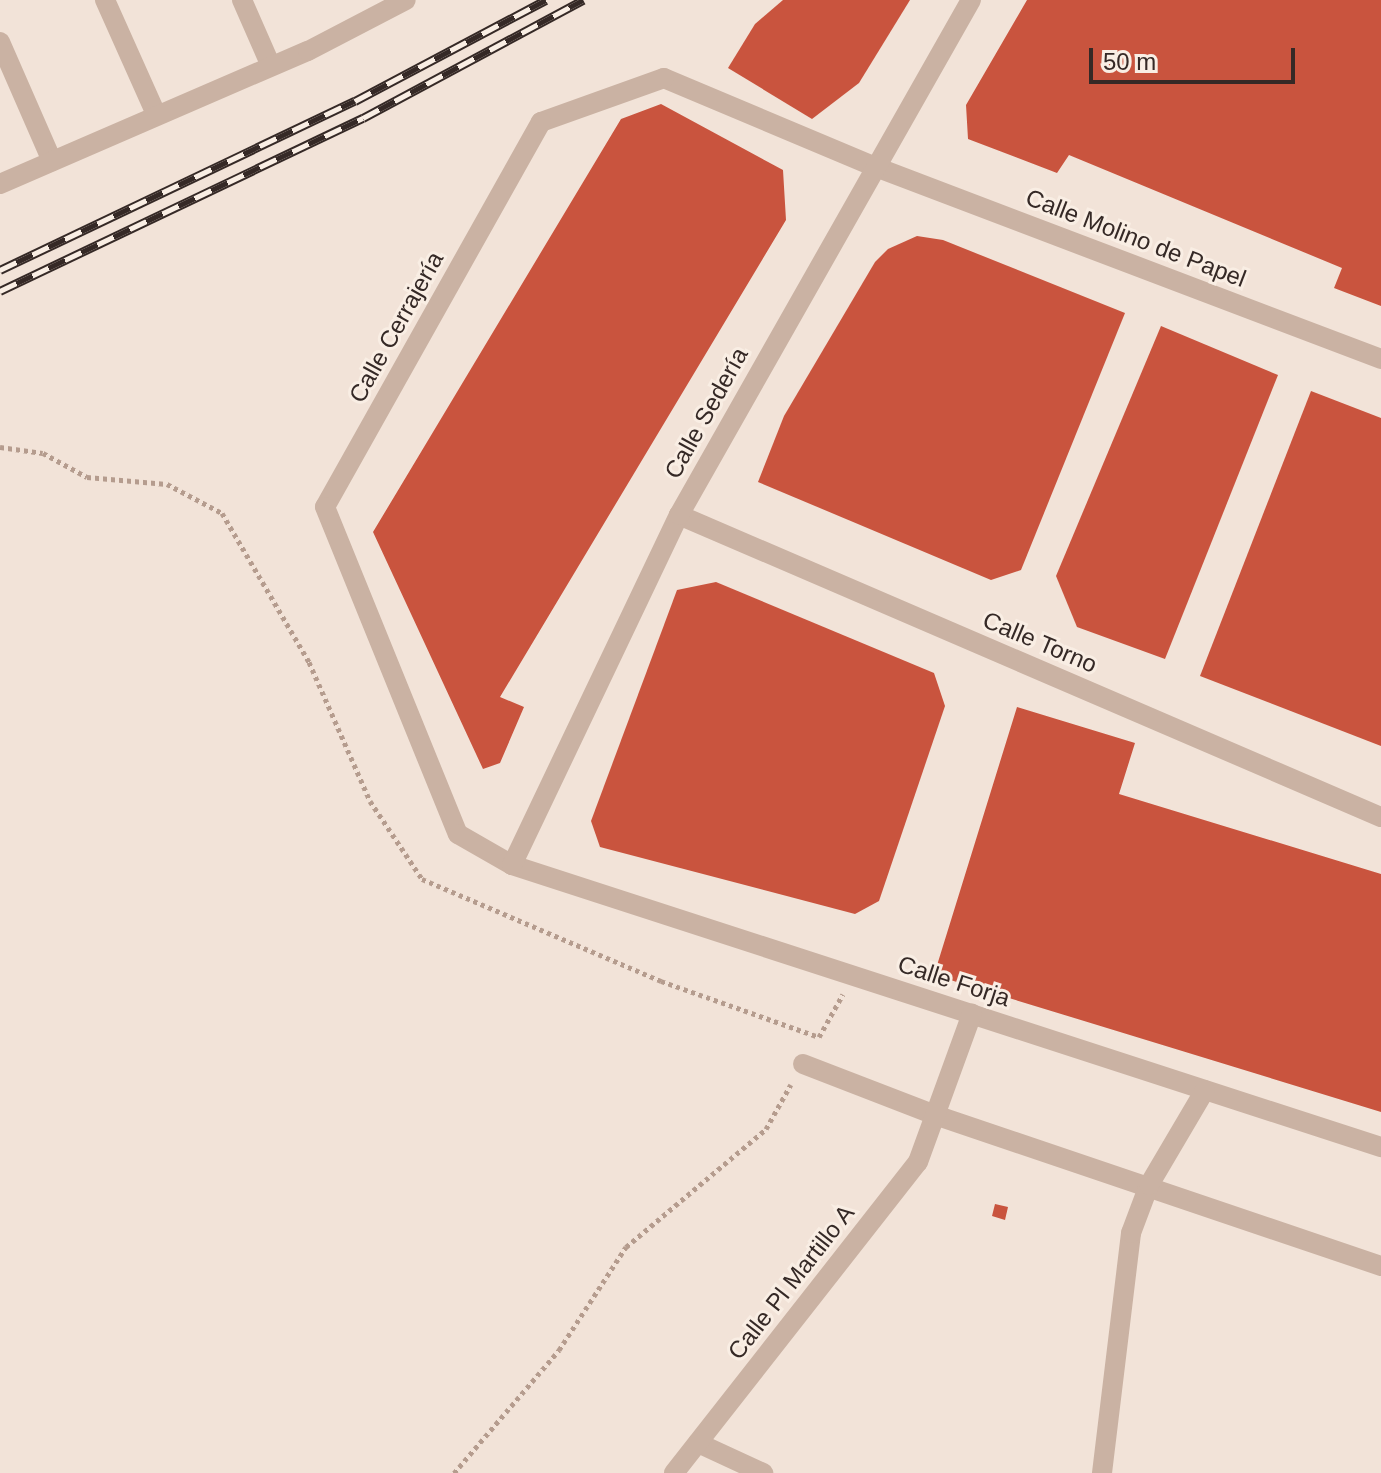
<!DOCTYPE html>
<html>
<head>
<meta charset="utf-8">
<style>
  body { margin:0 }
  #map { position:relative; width:1381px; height:1473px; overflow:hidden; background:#f2e3d8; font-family:Helvetica,sans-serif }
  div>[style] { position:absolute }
  .building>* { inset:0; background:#c9543e }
  .path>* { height:5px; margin-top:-2.5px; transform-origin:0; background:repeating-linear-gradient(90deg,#b59c8e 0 4px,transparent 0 8px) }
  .minor>* { height:20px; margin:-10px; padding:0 10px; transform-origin:10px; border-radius:10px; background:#cab2a3 }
  .rail>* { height:9px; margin-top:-4.5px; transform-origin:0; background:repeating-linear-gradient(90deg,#f9eee4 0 18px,#352926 0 36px); box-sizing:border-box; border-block:2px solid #352926 }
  span { translate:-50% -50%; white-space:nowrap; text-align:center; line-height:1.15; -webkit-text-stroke:6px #f9eee4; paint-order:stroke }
  .street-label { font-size:24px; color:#352926 }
  .scale { position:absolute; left:1089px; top:48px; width:206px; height:36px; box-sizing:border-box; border:4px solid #352926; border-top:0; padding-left:10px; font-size:24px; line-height:28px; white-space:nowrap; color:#352926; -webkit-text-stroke:6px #f9eee4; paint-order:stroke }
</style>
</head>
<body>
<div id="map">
  <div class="building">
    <i style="clip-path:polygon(783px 0,910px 0,859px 83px,812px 119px,728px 68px,755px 24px)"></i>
    <i style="clip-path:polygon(1027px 0,1381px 0,1381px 306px,1334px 288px,1342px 268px,1069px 155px,1057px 173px,968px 139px,966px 105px)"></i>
    <i style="clip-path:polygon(661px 104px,783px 170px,786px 220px,500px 697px,524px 707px,500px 763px,483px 769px,373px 532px,621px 119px)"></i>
    <i style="clip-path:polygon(917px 236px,943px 240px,1125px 313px,1021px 570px,991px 580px,758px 482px,784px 416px,875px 262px,888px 249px)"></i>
    <i style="clip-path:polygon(1161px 326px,1278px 375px,1165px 659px,1077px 627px,1056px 576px)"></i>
    <i style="clip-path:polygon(1311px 391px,1381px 418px,1381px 746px,1200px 676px)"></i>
    <i style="clip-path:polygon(716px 582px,934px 673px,945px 706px,879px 901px,855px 914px,600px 847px,591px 821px,677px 590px)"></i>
    <i style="clip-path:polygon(1017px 707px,1135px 743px,1119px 794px,1381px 874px,1381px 1112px,934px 975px)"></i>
    <i style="clip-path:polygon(995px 1204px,1008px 1207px,1005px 1220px,992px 1216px)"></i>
  </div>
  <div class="path">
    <i style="left:0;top:447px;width:43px;rotate:7.9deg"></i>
    <i style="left:43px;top:453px;width:50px;rotate:28.6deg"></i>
    <i style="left:87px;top:477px;width:80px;rotate:5deg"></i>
    <i style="left:167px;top:484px;width:62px;rotate:27.8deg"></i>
    <i style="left:222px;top:513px;width:173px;rotate:59.7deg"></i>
    <i style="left:309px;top:662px;width:152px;rotate:66.3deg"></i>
    <i style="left:370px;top:801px;width:94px;rotate:56.3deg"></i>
    <i style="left:422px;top:879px;width:260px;rotate:23.1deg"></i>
    <i style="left:661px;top:981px;width:168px;rotate:19.5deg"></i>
    <i style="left:819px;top:1037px;width:49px;rotate:-60.8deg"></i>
    <i style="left:454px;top:1473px;width:162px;rotate:-49.5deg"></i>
    <i style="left:559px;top:1350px;width:123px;rotate:-57deg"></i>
    <i style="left:626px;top:1247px;width:183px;rotate:-40.1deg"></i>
    <i style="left:766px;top:1129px;width:51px;rotate:-60.9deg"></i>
  </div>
  <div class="minor">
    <i style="left:105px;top:0;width:125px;rotate:65.9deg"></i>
    <i style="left:242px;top:0;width:72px;rotate:66.3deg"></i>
    <i style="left:0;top:42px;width:130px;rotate:66.4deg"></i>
    <i style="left:0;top:184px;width:335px;rotate:-23.4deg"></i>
    <i style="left:308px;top:51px;width:110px;rotate:-27.5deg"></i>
    <i style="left:1381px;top:359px;width:543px;rotate:-159.2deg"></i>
    <i style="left:873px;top:166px;width:227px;rotate:-157.2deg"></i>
    <i style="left:664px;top:78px;width:131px;rotate:160.3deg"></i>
    <i style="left:541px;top:122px;width:441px;rotate:119.3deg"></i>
    <i style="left:325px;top:507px;width:353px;rotate:67.9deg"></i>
    <i style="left:458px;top:834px;width:62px;rotate:29.9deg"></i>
    <i style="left:512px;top:865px;width:914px;rotate:17.98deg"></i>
    <i style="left:679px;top:515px;width:764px;rotate:23.28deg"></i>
    <i style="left:512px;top:865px;width:388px;rotate:-64.5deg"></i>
    <i style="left:679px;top:515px;width:592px;rotate:-60.45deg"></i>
    <i style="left:803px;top:1064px;width:142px;rotate:21.1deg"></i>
    <i style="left:935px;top:1115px;width:471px;rotate:18.7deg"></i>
    <i style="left:698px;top:1443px;width:72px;rotate:24.8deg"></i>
    <i style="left:674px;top:1473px;width:395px;rotate:-51.9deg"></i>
    <i style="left:918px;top:1162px;width:158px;rotate:-70deg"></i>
    <i style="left:1102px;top:1473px;width:242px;rotate:-83.1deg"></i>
    <i style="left:1131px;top:1233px;width:51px;rotate:-69.4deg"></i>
    <i style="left:1149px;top:1185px;width:110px;rotate:-59.5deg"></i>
  </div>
  <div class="rail">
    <i style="left:0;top:270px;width:393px;rotate:-25.5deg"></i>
    <i style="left:355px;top:101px;width:216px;rotate:-27.9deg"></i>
    <i style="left:0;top:291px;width:402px;rotate:-25.5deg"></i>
    <i style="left:363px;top:118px;width:250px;rotate:-28.2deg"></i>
  </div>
  <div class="street-label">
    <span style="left:1136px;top:238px;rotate:21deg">Calle Molino de Papel</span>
    <span style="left:396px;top:327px;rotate:-61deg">Calle Cerrajería</span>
    <span style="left:706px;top:413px;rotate:-61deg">Calle Sedería</span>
    <span style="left:1040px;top:642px;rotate:23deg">Calle Torno</span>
    <span style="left:954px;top:981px;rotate:18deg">Calle Forja</span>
    <span style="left:791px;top:1282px;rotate:-52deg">Calle Pl Martillo A</span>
  </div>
  <div class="scale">50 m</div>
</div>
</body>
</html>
